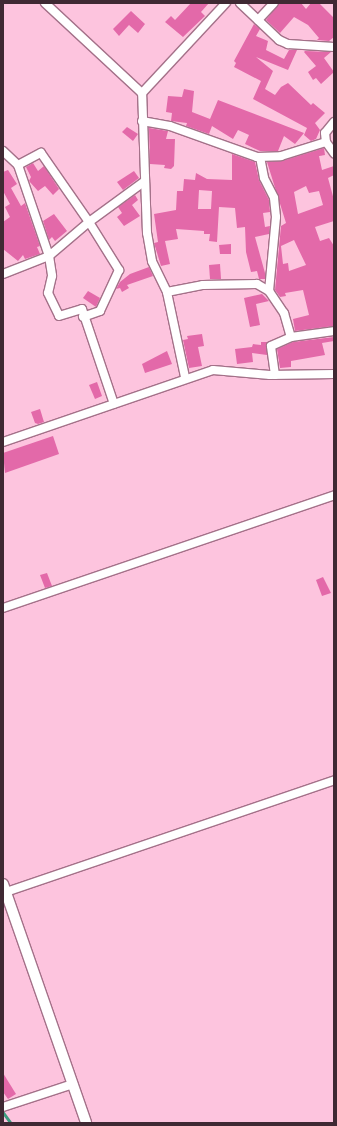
<!DOCTYPE html>
<html>
<head>
<meta charset="utf-8">
<style>
  body { margin:0 }
  #map { position:relative; width:337px; height:1126px; overflow:hidden; background:#fdc4de; font-family:Helvetica,sans-serif }
  div>[style] { position:absolute }
  .stream>* { height:2.5px; margin:-1.25px; padding:0 1.25px; transform-origin:1.25px; border-radius:1.25px; background:#3c9b7e }
  .building>* { inset:0; background:#e369a9 }
  .roads { filter:drop-shadow(1px 0 #a47189) drop-shadow(-1px 0 #a47189) drop-shadow(0 1px #a47189) drop-shadow(0 -1px #a47189) }
  .minor>* { height:8px; margin:-4px; padding:0 4px; transform-origin:4px; border-radius:4px; background:#fff }
  .tertiary>* { height:10px; margin:-5px; padding:0 5px; transform-origin:5px; border-radius:5px; background:#fff }
  span { translate:-50% -50%; white-space:nowrap; text-align:center; line-height:1.15; -webkit-text-stroke:3px #fdc4de; paint-order:stroke }
  .frame { position:absolute; inset:0; border:4px solid #3f2933; pointer-events:none }
</style>
</head>
<body>
<div id="map">
  <div class="stream">
    <i style="left:3px;top:1112px;width:14px;rotate:54deg"></i>
  </div>
  <div class="building">
    <i style="clip-path:polygon(191px 3px,209px 3px,201px 12px,205px 16px,183px 37px,165px 22px,171px 16px,175px 20px)"></i>
    <i style="clip-path:polygon(279px 3px,301px 3px,306px 9px,311px 3px,319px 3px,334px 18px,334px 37px,329px 41px,317px 40px,319px 38px,308px 25px,294px 17px,280px 33px,266px 20px)"></i>
    <i style="clip-path:polygon(131px 11px,145px 24px,138px 33px,129px 25px,119px 36px,113px 29px)"></i>
    <i style="clip-path:polygon(254px 24px,260px 29px,256px 36px,268px 41px,266px 50px,284px 59px,289px 50px,297px 50px,288px 70px,256px 57px,273px 71px,265px 89px,275px 95px,281px 87px,288px 83px,311px 105px,313px 103px,325px 113px,315px 123px,320px 130px,316px 139px,311px 141px,304px 135px,307px 128px,253px 99px,261px 81px,234px 67px,236px 63px,234px 61px)"></i>
    <i style="clip-path:polygon(305px 51px,331px 52px,324px 58px,334px 72px,321px 84px,316px 78px,313px 80px,308px 72px,316px 66px,304px 52px)"></i>
    <i style="clip-path:polygon(184px 89px,194px 91px,192px 112px,210px 119px,218px 100px,304px 133px,295px 144px,284px 136px,278px 151px,260px 151px,245px 144px,249px 135px,238px 130px,233px 139px,212px 126px,209px 134px,186px 126px,187px 123px,171px 121px,172px 113px,166px 112px,168px 96px,182px 97px)"></i>
    <i style="clip-path:polygon(127px 127px,138px 134px,133px 141px,122px 132px)"></i>
    <i style="clip-path:polygon(149px 128px,168px 131px,166px 139px,175px 139px,174px 166px,171px 169px,164px 168px,165px 165px,150px 164px)"></i>
    <i style="clip-path:polygon(evenodd,324px 148px,325px 155px,319px 156px,322px 170px,334px 166px,334px 175px,328px 178px,334px 200px,334px 221px,315px 227px,320px 241px,329px 238px,334px 246px,334px 326px,295px 331px,293px 319px,309px 315px,303px 290px,285px 293px,286px 296px,280px 297px,275px 290px,281px 226px,286px 223px,267px 162px,282px 161px,324px 148px,306px 186px,309px 193px,319px 191px,323px 205px,298px 214px,294px 192px,306px 186px,324px 148px,294px 240px,306px 265px,289px 271px,288px 263px,283px 264px,281px 246px,294px 240px)"></i>
    <i style="clip-path:polygon(evenodd,232px 154px,255px 162px,259px 180px,269px 200px,270px 212px,263px 213px,265px 227px,270px 226px,269px 234px,255px 237px,265px 273px,265px 279px,259px 279px,257px 271px,251px 272px,246px 252px,245px 227px,237px 228px,235px 208px,219px 207px,217px 242px,209px 241px,210px 234px,204px 234px,204px 231px,176px 229px,178px 239px,165px 241px,170px 264px,161px 266px,154px 243px,158px 242px,154px 214px,176px 210px,177px 191px,183px 191px,184px 179px,195px 180px,196px 173px,207px 179px,232px 180px,232px 154px,199px 190px,212px 191px,211px 209px,198px 209px,199px 190px)"></i>
    <i style="clip-path:polygon(33px 163px,38px 171px,44px 166px,59px 189px,53px 195px,45px 186px,38px 191px,29px 181px,31px 177px,26px 167px)"></i>
    <i style="clip-path:polygon(8px 170px,17px 184px,11px 188px,21px 206px,25px 203px,40px 246px,37px 247px,40px 254px,25px 259px,23px 255px,18px 261px,3px 249px,3px 222px,10px 217px,5px 207px,10px 204px,3px 191px,3px 172px)"></i>
    <i style="clip-path:polygon(134px 171px,139px 178px,123px 190px,117px 182px)"></i>
    <i style="clip-path:polygon(135px 195px,138px 200px,132px 205px,140px 216px,124px 226px,117px 217px,122px 213px,118px 207px)"></i>
    <i style="clip-path:polygon(54px 214px,67px 231px,55px 241px,52px 237px,49px 240px,43px 221px)"></i>
    <i style="clip-path:polygon(231px 244px,231px 254px,220px 254px,219px 245px)"></i>
    <i style="clip-path:polygon(220px 264px,221px 279px,210px 279px,209px 265px)"></i>
    <i style="clip-path:polygon(149px 267px,153px 276px,127px 285px,129px 288px,122px 292px,120px 288px,116px 289px,120px 282px,130px 274px)"></i>
    <i style="clip-path:polygon(88px 291px,100px 298px,96px 307px,83px 298px)"></i>
    <i style="clip-path:polygon(262px 294px,269px 301px,256px 304px,260px 325px,250px 327px,244px 298px)"></i>
    <i style="clip-path:polygon(202px 334px,204px 346px,198px 347px,202px 366px,189px 368px,183px 340px,188px 339px,187px 336px)"></i>
    <i style="clip-path:polygon(334px 337px,334px 341px,322px 343px,325px 355px,291px 361px,291px 367px,280px 368px,277px 349px,293px 342px)"></i>
    <i style="clip-path:polygon(261px 342px,267px 342px,267px 355px,252px 353px,253px 362px,237px 364px,235px 349px,252px 347px,253px 344px,261px 345px)"></i>
    <i style="clip-path:polygon(167px 351px,172px 364px,145px 373px,142px 364px)"></i>
    <i style="clip-path:polygon(97px 382px,102px 396px,95px 399px,89px 385px)"></i>
    <i style="clip-path:polygon(40px 409px,44px 422px,38px 424px,35px 423px,31px 412px)"></i>
    <i style="clip-path:polygon(53px 436px,59px 454px,5px 473px,3px 453px)"></i>
    <i style="clip-path:polygon(47px 573px,52px 586px,45px 588px,40px 575px)"></i>
    <i style="clip-path:polygon(323px 577px,331px 593px,322px 596px,316px 580px)"></i>
    <i style="clip-path:polygon(3px 1073px,16px 1094px,8px 1099px,3px 1092px)"></i>
  </div>
  <div class="roads">
    <div class="minor">
      <i style="left:45px;top:3px;width:132px;rotate:42.9deg"></i>
      <i style="left:240px;top:3px;width:54px;rotate:43.5deg"></i>
      <i style="left:279px;top:40px;width:10px;rotate:24deg"></i>
      <i style="left:288px;top:44px;width:46px;rotate:3.7deg"></i>
      <i style="left:258px;top:20px;width:23px;rotate:-47deg"></i>
      <i style="left:142px;top:121px;width:28px;rotate:10deg"></i>
      <i style="left:170px;top:126px;width:92px;rotate:19.6deg"></i>
      <i style="left:257px;top:157px;width:24px;rotate:-2deg"></i>
      <i style="left:281px;top:156px;width:47px;rotate:-17.3deg"></i>
      <i style="left:334px;top:122px;width:14px;rotate:129deg"></i>
      <i style="left:325px;top:133px;width:9px;rotate:84deg"></i>
      <i style="left:326px;top:142px;width:14px;rotate:54deg"></i>
      <i style="left:3px;top:151px;width:21px;rotate:43deg"></i>
      <i style="left:18px;top:165px;width:26px;rotate:-28deg"></i>
      <i style="left:41px;top:153px;width:84px;rotate:55.2deg"></i>
      <i style="left:89px;top:222px;width:57px;rotate:58deg"></i>
      <i style="left:119px;top:270px;width:45px;rotate:114.9deg"></i>
      <i style="left:100px;top:311px;width:18px;rotate:161deg"></i>
      <i style="left:260px;top:157px;width:21px;rotate:79deg"></i>
      <i style="left:264px;top:178px;width:22px;rotate:63deg"></i>
      <i style="left:274px;top:198px;width:19px;rotate:84deg"></i>
      <i style="left:276px;top:217px;width:74px;rotate:95.4deg"></i>
      <i style="left:18px;top:165px;width:96px;rotate:71.2deg"></i>
      <i style="left:49px;top:256px;width:20px;rotate:81deg"></i>
      <i style="left:52px;top:276px;width:17px;rotate:103deg"></i>
      <i style="left:48px;top:293px;width:25px;rotate:64deg"></i>
      <i style="left:59px;top:316px;width:24px;rotate:-17deg"></i>
      <i style="left:82px;top:309px;width:100px;rotate:71.4deg"></i>
      <i style="left:3px;top:274px;width:49px;rotate:-21.4deg"></i>
      <i style="left:49px;top:256px;width:52px;rotate:-40.4deg"></i>
      <i style="left:89px;top:222px;width:69px;rotate:-36.2deg"></i>
      <i style="left:167px;top:292px;width:37px;rotate:-11deg"></i>
      <i style="left:203px;top:285px;width:54px;rotate:-1.1deg"></i>
      <i style="left:257px;top:284px;width:14px;rotate:30deg"></i>
      <i style="left:269px;top:291px;width:27px;rotate:56deg"></i>
      <i style="left:284px;top:313px;width:25px;rotate:74deg"></i>
      <i style="left:291px;top:337px;width:43px;rotate:-7.9deg"></i>
      <i style="left:275px;top:375px;width:29px;rotate:-98deg"></i>
      <i style="left:271px;top:346px;width:22px;rotate:-24deg"></i>
      <i style="left:185px;top:377px;width:87px;rotate:-102deg"></i>
      <i style="left:167px;top:292px;width:34px;rotate:-116deg"></i>
      <i style="left:152px;top:261px;width:28px;rotate:-100deg"></i>
      <i style="left:147px;top:233px;width:140px;rotate:-92deg"></i>
      <i style="left:142px;top:93px;width:123px;rotate:-47deg"></i>
      <i style="left:3px;top:442px;width:222px;rotate:-18.9deg"></i>
      <i style="left:213px;top:370px;width:57px;rotate:5deg"></i>
      <i style="left:270px;top:375px;width:64px;rotate:-0.9deg"></i>
      <i style="left:3px;top:608px;width:350px;rotate:-18.8deg"></i>
      <i style="left:3px;top:893px;width:350px;rotate:-18.8deg"></i>
      <i style="left:3px;top:1107px;width:74px;rotate:-18.2deg"></i>
    </div>
    <div class="tertiary">
      <i style="left:3px;top:884px;width:253px;rotate:70.8deg"></i>
    </div>
  </div>
  <div class="frame"></div>
</div>
</body>
</html>
